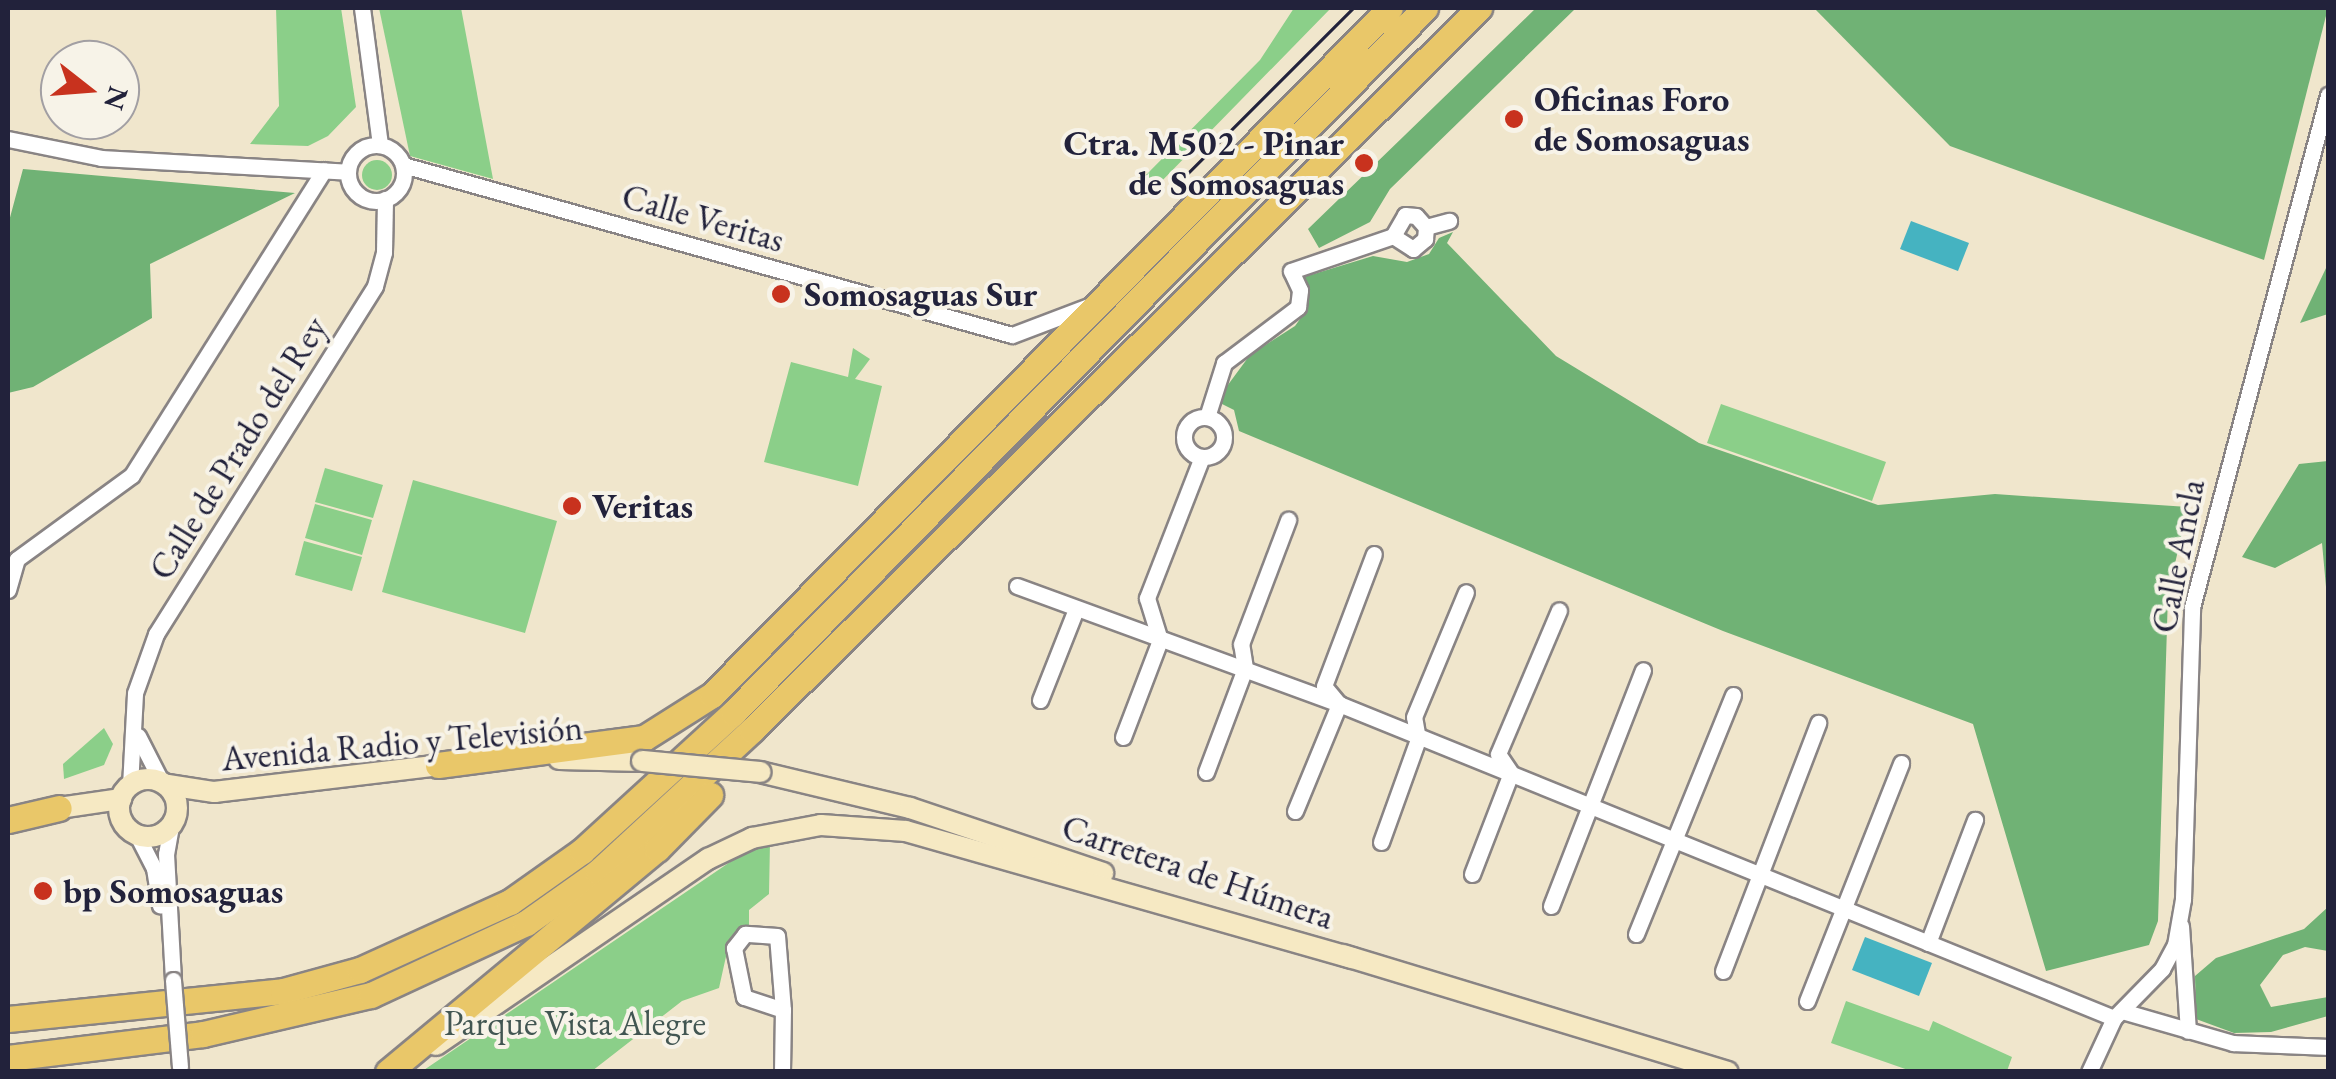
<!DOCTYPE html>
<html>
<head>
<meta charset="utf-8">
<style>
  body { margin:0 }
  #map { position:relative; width:2336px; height:1079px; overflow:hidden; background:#f0e6cc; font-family:"EB Garamond",serif }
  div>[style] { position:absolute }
  .green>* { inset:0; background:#8bcf89 }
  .round { border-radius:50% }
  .forest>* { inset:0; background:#70b275 }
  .water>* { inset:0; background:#45b3c1 }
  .roads { filter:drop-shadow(2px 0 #898484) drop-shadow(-2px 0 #898484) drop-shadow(0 2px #898484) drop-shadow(0 -2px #898484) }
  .minor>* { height:15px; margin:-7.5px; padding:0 7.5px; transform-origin:7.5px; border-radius:7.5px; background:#fff }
  .minor>.ring { margin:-7.5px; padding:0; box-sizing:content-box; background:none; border:15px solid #fff; border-radius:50% }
  .secondary>* { height:20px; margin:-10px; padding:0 10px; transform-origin:10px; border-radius:10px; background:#f6e9c3 }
  .secondary>.ring { margin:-10px; padding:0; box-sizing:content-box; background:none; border:20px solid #f6e9c3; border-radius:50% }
  .trunk>* { height:25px; margin:-12.5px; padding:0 12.5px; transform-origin:12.5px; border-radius:12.5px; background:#e9c769 }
  .tram>* { height:2.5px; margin:-1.25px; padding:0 1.25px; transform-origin:1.25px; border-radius:1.25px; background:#22223b }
  .bridges { filter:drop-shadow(2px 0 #898484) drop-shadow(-2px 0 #898484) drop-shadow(0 2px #898484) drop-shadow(0 -2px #898484) }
  .minor-bridge>* { height:15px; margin:-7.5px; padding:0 7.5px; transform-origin:7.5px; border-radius:7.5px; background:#fff }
  .secondary-bridge>* { height:20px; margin:-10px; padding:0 10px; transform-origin:10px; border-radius:10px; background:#f6e9c3 }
  .dots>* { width:28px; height:28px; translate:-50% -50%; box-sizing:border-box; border:5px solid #f7f3e8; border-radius:50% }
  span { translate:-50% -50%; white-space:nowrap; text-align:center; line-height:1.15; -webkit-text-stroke:8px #f7f3e8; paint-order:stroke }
  .poi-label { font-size:35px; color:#22223b; font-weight:700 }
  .left { translate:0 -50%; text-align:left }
  .right { translate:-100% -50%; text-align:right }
  .street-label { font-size:35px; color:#22223b }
  .park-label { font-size:35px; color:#425652 }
  .frame { position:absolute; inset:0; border:10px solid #22223b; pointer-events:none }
  .north { position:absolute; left:40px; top:40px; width:100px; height:100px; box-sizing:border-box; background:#f7f3e8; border:2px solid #a29fa3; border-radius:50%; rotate:107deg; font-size:28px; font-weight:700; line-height:40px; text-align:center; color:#22223b }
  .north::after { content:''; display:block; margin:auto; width:35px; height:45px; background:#c8321e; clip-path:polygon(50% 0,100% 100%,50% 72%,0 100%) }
</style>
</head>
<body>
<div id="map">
  <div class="green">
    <i style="clip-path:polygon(276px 8px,341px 8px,356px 107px,328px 136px,308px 146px,250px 144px,279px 106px)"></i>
    <i style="clip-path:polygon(379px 8px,461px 8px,493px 179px,410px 156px)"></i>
    <i style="clip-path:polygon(1294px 8px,1331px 8px,1155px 188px,1144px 177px,1260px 60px)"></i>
    <i class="round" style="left:362px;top:160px;width:30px;height:30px"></i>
    <i style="clip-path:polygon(853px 348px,870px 359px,855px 379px,882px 386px,858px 486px,764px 462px,791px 362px,848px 377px)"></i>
    <i style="clip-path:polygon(1721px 404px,1886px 462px,1872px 501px,1707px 443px)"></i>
    <i style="clip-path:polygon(325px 468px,383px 485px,373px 518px,315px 502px)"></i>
    <i style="clip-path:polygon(413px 480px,557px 521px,525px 633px,382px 592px)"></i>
    <i style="clip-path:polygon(315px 504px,372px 520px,362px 555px,305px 538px)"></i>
    <i style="clip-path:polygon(304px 541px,362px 557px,352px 591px,295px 575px)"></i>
    <i style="clip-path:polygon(104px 728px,113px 744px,104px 765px,64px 779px,63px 764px)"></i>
    <i style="clip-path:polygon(761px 841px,770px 842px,769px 894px,749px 910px,749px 925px,729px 943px,719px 988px,682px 1001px,592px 1071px,421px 1072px)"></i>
    <i style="clip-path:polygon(1846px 1001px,1929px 1031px,1933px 1021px,2012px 1057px,2007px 1071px,1911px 1071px,1831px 1043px)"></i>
  </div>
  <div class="forest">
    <i style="clip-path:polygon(1536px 8px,1576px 8px,1390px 189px,1370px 222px,1319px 248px,1308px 229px)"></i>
    <i style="clip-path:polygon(1814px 8px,2328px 8px,2264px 260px,1950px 146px)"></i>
    <i style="clip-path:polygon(23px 169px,295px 193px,150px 264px,152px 318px,33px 387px,8px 393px,8px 225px)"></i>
    <i style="clip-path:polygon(1453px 232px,1447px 243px,1556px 356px,1699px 443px,1878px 505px,1995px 494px,2188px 507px,2168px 594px,2158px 921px,2149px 945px,2046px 971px,1973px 724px,1723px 631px,1239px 431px,1234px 410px,1216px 401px,1250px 355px,1295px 326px,1308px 308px,1304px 277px,1373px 256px,1407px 262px,1429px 254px,1439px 238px)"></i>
    <i style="clip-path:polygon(2328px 265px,2328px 314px,2300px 323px,2327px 266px)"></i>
    <i style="clip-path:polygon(2328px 461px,2328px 598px,2327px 598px,2322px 543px,2275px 568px,2242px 557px,2299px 464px)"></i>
    <i style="clip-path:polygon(2328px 907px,2328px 951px,2305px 947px,2283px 955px,2260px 985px,2271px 1007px,2328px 997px,2328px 1016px,2271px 1032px,2234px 1033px,2196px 1019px,2195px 976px,2216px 958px,2304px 929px)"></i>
  </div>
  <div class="water">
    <i style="clip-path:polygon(1911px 221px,1969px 243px,1958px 271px,1900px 249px)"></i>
    <i style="clip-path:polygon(1865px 937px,1932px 963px,1919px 996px,1852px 970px)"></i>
  </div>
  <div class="roads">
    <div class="minor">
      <i style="left:362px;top:8px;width:138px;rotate:82.5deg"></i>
      <i style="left:8px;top:139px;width:95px;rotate:11.5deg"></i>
      <i style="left:101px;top:158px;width:247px;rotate:3.2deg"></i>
      <i class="ring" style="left:348px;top:145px;width:41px;height:41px"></i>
      <i style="left:403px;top:165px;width:632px;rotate:15.6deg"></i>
      <i style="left:1012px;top:335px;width:85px;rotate:-20.8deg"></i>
      <i style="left:1426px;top:227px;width:24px;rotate:-15deg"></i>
      <i style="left:1393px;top:236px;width:24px;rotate:-60deg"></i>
      <i style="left:1405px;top:215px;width:11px;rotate:5deg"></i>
      <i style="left:1416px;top:216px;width:15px;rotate:48deg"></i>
      <i style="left:1393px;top:236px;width:24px;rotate:33deg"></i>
      <i style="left:1413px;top:249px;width:16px;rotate:-40deg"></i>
      <i style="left:1425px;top:239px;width:12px;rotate:-85deg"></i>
      <i style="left:1207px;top:417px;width:57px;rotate:-72.5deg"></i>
      <i style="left:1224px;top:363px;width:93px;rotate:-37.1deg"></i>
      <i style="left:1298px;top:307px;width:17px;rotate:-83deg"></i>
      <i style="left:1300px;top:290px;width:21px;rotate:-115deg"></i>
      <i style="left:1291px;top:271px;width:108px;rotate:-18.9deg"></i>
      <i class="ring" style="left:1184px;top:417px;width:25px;height:25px"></i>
      <i style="left:1017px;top:586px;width:343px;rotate:20.1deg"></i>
      <i style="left:1339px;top:704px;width:836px;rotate:22.06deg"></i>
      <i style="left:8px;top:590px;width:32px;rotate:-74deg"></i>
      <i style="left:17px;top:559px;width:142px;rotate:-36.1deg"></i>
      <i style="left:132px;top:475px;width:360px;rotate:-57.8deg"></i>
      <i style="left:1040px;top:700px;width:98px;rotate:-68.4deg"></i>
      <i style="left:138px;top:736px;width:51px;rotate:62.9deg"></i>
      <i style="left:1123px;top:737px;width:104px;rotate:-69.1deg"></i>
      <i style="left:1160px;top:640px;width:44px;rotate:-107.2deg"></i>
      <i style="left:1147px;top:598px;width:151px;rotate:-68.7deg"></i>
      <i style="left:1206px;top:772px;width:111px;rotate:-69.4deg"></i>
      <i style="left:1245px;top:668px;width:24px;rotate:-99deg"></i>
      <i style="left:1241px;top:644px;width:133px;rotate:-69.2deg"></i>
      <i style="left:130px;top:786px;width:93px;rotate:-86.9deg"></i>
      <i style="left:135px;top:693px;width:63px;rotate:-70.4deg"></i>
      <i style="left:156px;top:634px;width:411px;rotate:-57.8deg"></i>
      <i style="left:375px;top:286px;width:35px;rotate:-75deg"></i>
      <i style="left:384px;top:252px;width:53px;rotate:-88.9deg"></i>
      <i style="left:1295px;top:811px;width:116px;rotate:-67.6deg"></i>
      <i style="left:1339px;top:704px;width:23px;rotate:-130deg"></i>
      <i style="left:1324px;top:686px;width:141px;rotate:-69.3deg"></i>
      <i style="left:171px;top:826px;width:28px;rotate:100deg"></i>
      <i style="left:166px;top:854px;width:126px;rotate:86.8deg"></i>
      <i style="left:137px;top:835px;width:37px;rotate:63deg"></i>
      <i style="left:154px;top:868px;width:38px;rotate:81deg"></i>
      <i style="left:1381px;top:842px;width:109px;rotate:-70.2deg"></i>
      <i style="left:1418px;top:739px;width:22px;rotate:-100deg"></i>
      <i style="left:1414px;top:717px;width:135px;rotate:-67.4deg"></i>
      <i style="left:1472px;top:874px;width:108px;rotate:-68.9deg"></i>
      <i style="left:1511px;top:773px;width:23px;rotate:-124deg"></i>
      <i style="left:1498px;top:754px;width:156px;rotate:-67deg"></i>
      <i style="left:1551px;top:906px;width:253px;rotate:-68.7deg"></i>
      <i style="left:2181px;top:926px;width:105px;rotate:86.2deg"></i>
      <i style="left:1636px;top:934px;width:258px;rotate:-67.9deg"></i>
      <i style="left:1928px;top:943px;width:132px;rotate:-69.1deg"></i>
      <i style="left:1723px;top:971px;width:266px;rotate:-69deg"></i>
      <i style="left:1807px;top:1001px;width:256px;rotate:-68.4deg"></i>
      <i style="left:2122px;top:1011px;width:116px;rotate:16.1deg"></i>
      <i style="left:2233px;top:1043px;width:95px;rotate:2.4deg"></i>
      <i style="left:782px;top:1072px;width:62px;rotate:-89.1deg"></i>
      <i style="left:783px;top:1010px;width:74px;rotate:-94.6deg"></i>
      <i style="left:777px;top:936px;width:32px;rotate:-176deg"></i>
      <i style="left:745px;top:934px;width:18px;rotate:128deg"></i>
      <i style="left:734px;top:948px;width:50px;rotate:78.5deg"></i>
      <i style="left:744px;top:997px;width:41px;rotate:18.4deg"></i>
      <i style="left:2089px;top:1072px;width:60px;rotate:-65.2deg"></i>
      <i style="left:2114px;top:1018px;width:69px;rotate:-45.6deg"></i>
      <i style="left:2162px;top:969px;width:27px;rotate:-62deg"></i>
      <i style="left:2175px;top:945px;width:47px;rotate:-80.1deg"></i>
      <i style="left:2183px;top:899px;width:292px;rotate:-88.2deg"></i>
      <i style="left:2192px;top:607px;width:530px;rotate:-75.12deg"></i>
    </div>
    <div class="secondary">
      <i style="left:559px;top:759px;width:83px;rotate:1.4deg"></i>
      <i style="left:760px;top:772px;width:154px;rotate:13.5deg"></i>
      <i style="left:910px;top:808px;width:204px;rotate:18.6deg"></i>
      <i class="ring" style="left:119px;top:779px;width:38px;height:38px"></i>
      <i style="left:168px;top:785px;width:47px;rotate:8.7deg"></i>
      <i style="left:214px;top:792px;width:238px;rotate:-6.8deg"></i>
      <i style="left:59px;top:808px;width:63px;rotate:-8.3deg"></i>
      <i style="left:1343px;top:955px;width:402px;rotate:16.9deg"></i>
      <i style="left:436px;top:1045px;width:330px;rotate:-34.4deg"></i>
      <i style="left:708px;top:859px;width:49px;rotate:-25.5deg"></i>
      <i style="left:752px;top:838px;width:70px;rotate:-10.7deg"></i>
      <i style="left:821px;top:825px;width:85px;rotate:4deg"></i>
      <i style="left:906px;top:831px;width:464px;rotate:15.9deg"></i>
    </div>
    <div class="trunk">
      <i style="left:438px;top:765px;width:208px;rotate:-7.5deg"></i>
      <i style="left:644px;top:738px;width:80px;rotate:-32.3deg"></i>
      <i style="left:712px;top:695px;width:965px;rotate:-45.38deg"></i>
      <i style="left:8px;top:820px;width:52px;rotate:-13.2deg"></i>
      <i style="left:8px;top:1019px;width:276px;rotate:-5.8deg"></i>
      <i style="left:283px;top:991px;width:80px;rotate:-15.3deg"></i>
      <i style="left:360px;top:970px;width:165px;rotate:-24.4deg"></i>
      <i style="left:510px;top:902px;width:88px;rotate:-35.3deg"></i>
      <i style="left:582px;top:851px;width:205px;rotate:-42.4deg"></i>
      <i style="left:733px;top:713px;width:988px;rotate:-45.53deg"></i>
      <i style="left:8px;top:1058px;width:196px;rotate:-7deg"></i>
      <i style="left:203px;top:1034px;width:172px;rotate:-13.1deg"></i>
      <i style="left:371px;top:995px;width:171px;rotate:-24.9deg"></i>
      <i style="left:526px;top:923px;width:88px;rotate:-35.3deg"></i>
      <i style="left:598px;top:872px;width:209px;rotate:-42.7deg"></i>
      <i style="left:752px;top:730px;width:1025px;rotate:-44.8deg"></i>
      <i style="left:388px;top:1072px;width:349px;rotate:-39.7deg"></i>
      <i style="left:657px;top:849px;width:76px;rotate:-45.5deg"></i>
    </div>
  </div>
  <div class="tram">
    <i style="left:1171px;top:190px;width:257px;rotate:-45deg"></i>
  </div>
  <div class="bridges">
    <div class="minor-bridge">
      <i style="left:173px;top:980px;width:87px;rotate:85.4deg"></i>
    </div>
    <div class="secondary-bridge">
      <i style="left:642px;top:761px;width:119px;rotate:5.3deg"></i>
    </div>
  </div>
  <div class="dots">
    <i style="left:1514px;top:119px;background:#c8321e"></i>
    <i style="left:1364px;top:163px;background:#c8321e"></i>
    <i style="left:781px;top:294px;background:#c8321e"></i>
    <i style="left:572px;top:506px;background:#c8321e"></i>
    <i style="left:43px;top:891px;background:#c8321e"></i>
  </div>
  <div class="poi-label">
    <span class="left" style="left:1534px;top:119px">Oficinas Foro<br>de Somosaguas</span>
    <span class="right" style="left:1344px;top:163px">Ctra. M502 - Pinar<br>de Somosaguas</span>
    <span class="left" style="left:804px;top:294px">Somosaguas Sur</span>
    <span class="left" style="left:592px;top:506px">Veritas</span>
    <span class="left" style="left:63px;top:891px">bp Somosaguas</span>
  </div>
  <div class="street-label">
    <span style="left:703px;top:218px;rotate:16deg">Calle Veritas</span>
    <span style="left:238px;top:448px;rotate:-58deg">Calle de Prado del Rey</span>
    <span style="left:2178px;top:556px;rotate:-79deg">Calle Ancla</span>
    <span style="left:402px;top:743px;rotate:-5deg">Avenida Radio y Televisión</span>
    <span style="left:1198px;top:872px;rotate:19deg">Carretera de Húmera</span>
  </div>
  <div class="park-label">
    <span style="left:575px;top:1023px">Parque Vista Alegre</span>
  </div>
  <div class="frame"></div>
  <div class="north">N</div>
</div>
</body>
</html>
